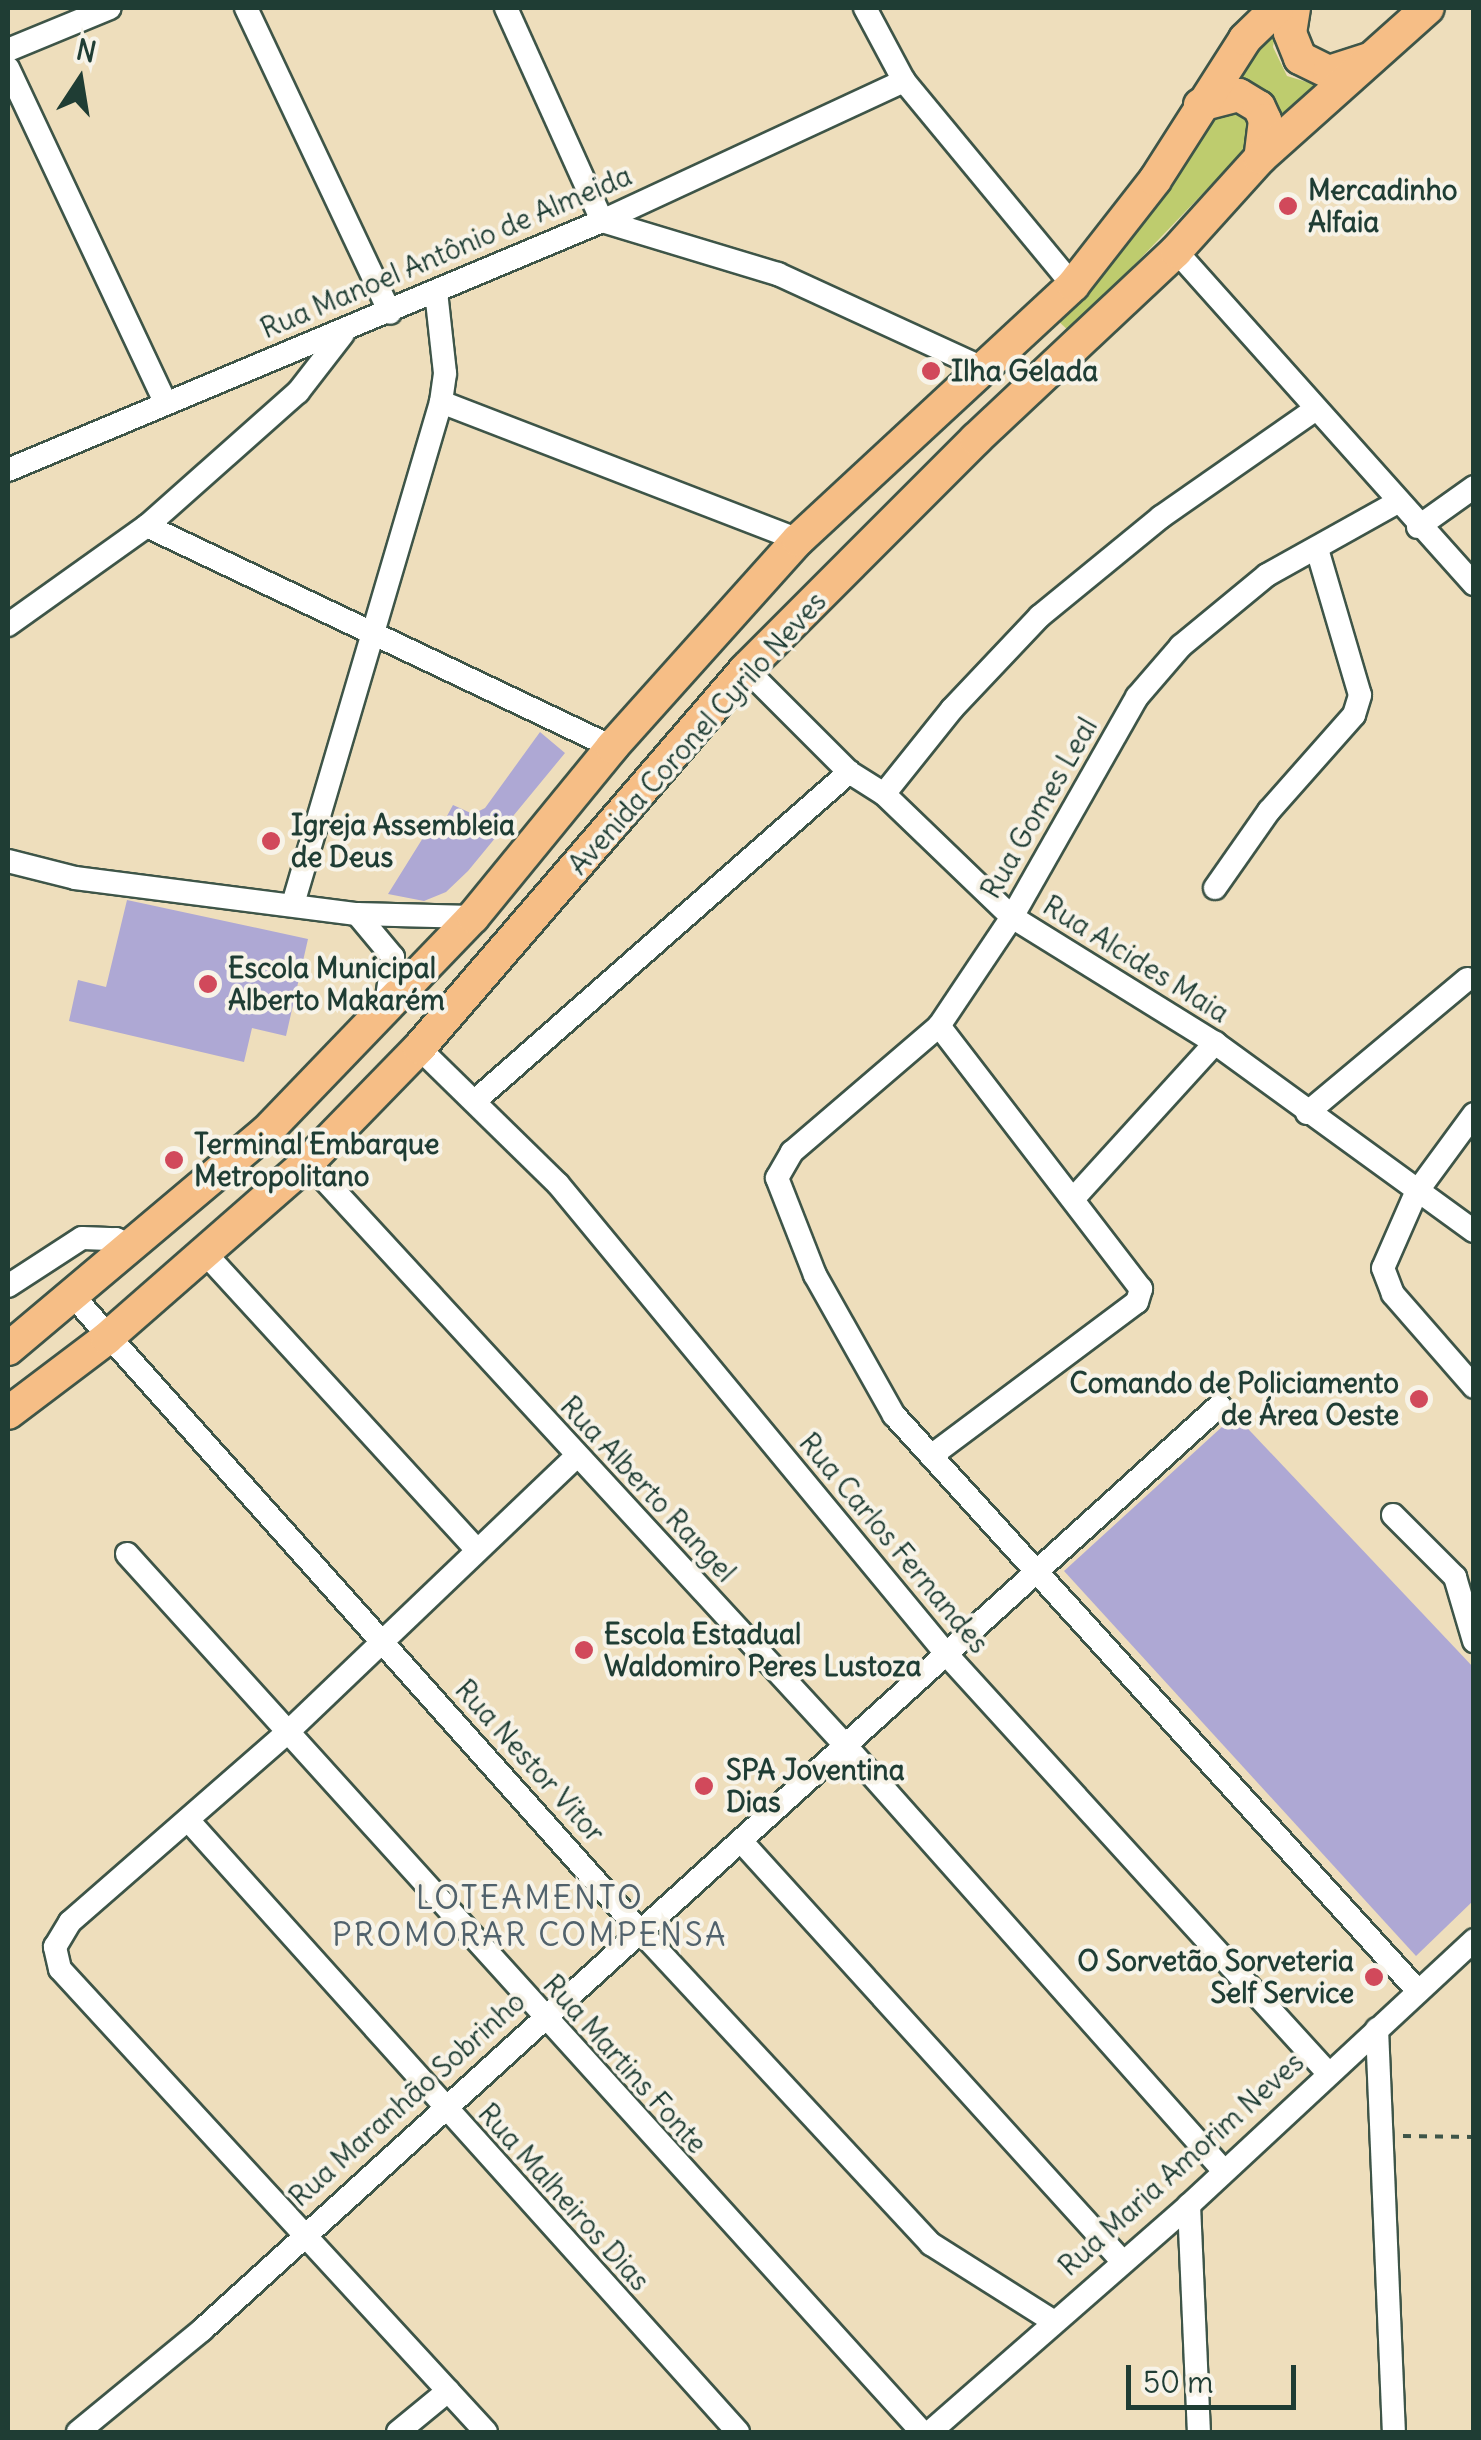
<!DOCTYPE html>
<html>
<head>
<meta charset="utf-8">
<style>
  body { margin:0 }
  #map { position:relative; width:1481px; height:2440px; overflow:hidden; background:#eedebc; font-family:Delius,sans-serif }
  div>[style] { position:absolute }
  .green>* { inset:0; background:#becc6e }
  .building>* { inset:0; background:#aea8d4 }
  .path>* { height:4px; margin-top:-2px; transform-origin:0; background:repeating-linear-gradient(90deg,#3e5548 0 8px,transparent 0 16px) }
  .roads { filter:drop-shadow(2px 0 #3e5548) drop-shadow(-2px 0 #3e5548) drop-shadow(0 2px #3e5548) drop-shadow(0 -2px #3e5548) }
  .minor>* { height:22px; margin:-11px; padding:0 11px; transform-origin:11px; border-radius:11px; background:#fff }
  .highway>* { height:32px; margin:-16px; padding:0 16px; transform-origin:16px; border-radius:16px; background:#f6be86 }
  .dots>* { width:28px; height:28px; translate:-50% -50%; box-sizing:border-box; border:5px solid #f7f3e8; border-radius:50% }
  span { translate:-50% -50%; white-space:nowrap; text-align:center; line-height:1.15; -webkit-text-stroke:8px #f7f3e8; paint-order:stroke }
  .poi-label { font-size:28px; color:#1f3d34; font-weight:700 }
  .left { translate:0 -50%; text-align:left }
  .right { translate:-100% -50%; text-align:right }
  .street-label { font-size:28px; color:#1f3d34 }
  .quarter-label { font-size:32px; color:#51626c; letter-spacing:2.5px }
  .frame { position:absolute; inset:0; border:10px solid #1f3d34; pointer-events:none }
  .north { position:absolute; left:30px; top:30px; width:100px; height:100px; -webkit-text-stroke:8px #f7f3e8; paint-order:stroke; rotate:12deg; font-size:28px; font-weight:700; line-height:40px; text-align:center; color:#1f3d34 }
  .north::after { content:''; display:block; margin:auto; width:35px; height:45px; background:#1f3d34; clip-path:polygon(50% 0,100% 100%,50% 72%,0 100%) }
  .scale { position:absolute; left:1126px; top:2365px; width:170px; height:45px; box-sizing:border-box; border:5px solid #1f3d34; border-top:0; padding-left:12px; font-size:30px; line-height:35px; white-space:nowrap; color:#1f3d34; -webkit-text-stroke:8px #f7f3e8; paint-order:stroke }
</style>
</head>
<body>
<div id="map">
  <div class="green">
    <i style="clip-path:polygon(1277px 23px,1273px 47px,1287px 76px,1320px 86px,1271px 130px,1222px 89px)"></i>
    <i style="clip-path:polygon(1247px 110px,1255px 139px,1070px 332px,1056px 319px,1211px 112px)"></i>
  </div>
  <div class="building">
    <i style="clip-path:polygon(540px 732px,565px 753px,468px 871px,446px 892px,424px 901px,388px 894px,426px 833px,436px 836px,453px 805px,473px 814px,485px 808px)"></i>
    <i style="clip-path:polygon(127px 900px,308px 939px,286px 1036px,252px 1028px,244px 1062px,69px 1021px,78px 980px,106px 987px)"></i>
    <i style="clip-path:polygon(1235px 1415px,1474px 1668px,1474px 1900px,1416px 1956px,1064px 1571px)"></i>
  </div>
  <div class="path">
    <i style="left:1403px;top:2136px;width:71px;rotate:0.8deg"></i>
  </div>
  <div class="roads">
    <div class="minor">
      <i style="left:246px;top:8px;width:337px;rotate:64.7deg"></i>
      <i style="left:506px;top:8px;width:234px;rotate:65.7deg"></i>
      <i style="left:602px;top:221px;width:184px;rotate:16.8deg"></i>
      <i style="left:778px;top:274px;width:225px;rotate:24.7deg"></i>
      <i style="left:865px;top:8px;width:83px;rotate:61.9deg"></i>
      <i style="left:904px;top:81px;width:265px;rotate:50.4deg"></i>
      <i style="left:8px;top:50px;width:110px;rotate:-22.4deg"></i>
      <i style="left:8px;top:68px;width:368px;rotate:64.8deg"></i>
      <i style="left:1176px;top:251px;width:447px;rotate:48.2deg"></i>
      <i style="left:441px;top:402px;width:383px;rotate:21.1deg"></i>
      <i style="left:8px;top:470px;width:644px;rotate:-22.74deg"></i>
      <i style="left:602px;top:221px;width:333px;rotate:-24.9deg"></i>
      <i style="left:1396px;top:503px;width:148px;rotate:150.8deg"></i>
      <i style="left:1267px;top:575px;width:112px;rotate:140.5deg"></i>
      <i style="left:1181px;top:646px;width:67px;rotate:130.8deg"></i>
      <i style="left:1137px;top:697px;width:253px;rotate:119.6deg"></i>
      <i style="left:1012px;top:917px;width:131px;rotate:123.8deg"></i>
      <i style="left:939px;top:1026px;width:194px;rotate:139.4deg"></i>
      <i style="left:792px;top:1152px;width:30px;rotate:120deg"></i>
      <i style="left:777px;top:1178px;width:104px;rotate:68.6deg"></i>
      <i style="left:815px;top:1275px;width:161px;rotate:60.6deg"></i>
      <i style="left:894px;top:1415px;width:779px;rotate:47.71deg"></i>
      <i style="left:147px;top:526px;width:515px;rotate:25.42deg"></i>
      <i style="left:1418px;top:527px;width:69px;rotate:-35.5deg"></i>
      <i style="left:8px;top:625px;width:171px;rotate:-35.5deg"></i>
      <i style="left:147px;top:526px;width:202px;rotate:-41.6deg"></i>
      <i style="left:298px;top:392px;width:73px;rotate:-52.2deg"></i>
      <i style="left:746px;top:669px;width:146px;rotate:45deg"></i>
      <i style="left:849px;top:772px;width:41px;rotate:32.2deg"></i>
      <i style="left:884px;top:794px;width:178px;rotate:43.9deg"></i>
      <i style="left:1012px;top:917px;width:239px;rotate:31.8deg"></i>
      <i style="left:1215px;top:1043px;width:320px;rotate:36deg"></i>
      <i style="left:884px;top:794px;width:109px;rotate:-51.3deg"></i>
      <i style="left:952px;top:709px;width:128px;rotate:-46.6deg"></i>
      <i style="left:1040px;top:616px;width:156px;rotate:-39.3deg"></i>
      <i style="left:1161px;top:517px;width:185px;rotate:-34.9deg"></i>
      <i style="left:8px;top:861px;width:69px;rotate:14.2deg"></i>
      <i style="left:75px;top:878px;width:284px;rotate:7.3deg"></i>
      <i style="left:357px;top:914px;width:116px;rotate:1.5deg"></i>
      <i style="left:1215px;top:888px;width:94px;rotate:-55deg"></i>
      <i style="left:1269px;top:811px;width:128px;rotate:-48.5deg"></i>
      <i style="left:1354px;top:715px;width:21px;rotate:-73deg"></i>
      <i style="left:1360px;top:695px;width:149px;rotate:-106.4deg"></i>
      <i style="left:293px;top:904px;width:523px;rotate:-73.57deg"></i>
      <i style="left:441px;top:402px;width:29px;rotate:-82deg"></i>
      <i style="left:445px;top:373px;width:81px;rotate:-96.3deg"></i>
      <i style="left:357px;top:914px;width:56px;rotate:50.1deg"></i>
      <i style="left:393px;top:957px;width:48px;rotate:98.5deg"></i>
      <i style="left:419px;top:1048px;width:194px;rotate:44.4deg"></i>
      <i style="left:558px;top:1184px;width:612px;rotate:50.43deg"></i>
      <i style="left:948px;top:1656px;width:564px;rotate:47.66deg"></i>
      <i style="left:476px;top:1100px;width:497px;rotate:-41.3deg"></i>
      <i style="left:1307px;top:1113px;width:209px;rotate:-39.9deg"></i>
      <i style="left:1474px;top:1114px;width:98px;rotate:126.3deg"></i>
      <i style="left:1416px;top:1193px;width:82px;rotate:113.7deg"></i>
      <i style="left:1383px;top:1268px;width:28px;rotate:69deg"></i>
      <i style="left:1393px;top:1294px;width:123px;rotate:48.9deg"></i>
      <i style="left:308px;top:1162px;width:794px;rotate:47.35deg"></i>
      <i style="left:846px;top:1746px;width:567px;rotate:48.36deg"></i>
      <i style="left:1074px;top:1198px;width:210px;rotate:-47.7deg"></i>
      <i style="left:203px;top:1251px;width:406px;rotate:47.5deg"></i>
      <i style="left:8px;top:1286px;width:88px;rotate:-33deg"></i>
      <i style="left:82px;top:1238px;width:34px;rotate:2deg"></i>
      <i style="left:116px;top:1239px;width:17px;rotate:25deg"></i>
      <i style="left:73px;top:1296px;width:853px;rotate:48.23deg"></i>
      <i style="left:641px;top:1932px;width:426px;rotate:47.1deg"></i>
      <i style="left:931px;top:2244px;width:142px;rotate:32.3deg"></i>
      <i style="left:931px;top:1456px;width:257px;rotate:-36.8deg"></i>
      <i style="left:1137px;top:1302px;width:14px;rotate:-73deg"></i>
      <i style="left:1141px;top:1289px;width:332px;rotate:-127.5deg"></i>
      <i style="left:1393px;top:1515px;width:88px;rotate:45deg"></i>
      <i style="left:1455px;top:1577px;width:67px;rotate:73.5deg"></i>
      <i style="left:127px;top:1554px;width:1184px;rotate:47.84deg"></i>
      <i style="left:188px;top:1820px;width:823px;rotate:48.05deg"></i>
      <i style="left:741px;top:1841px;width:566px;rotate:47.79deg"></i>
      <i style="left:1377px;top:2029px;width:403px;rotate:87.6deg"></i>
      <i style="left:1189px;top:2205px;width:227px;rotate:87.5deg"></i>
      <i style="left:78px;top:2432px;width:161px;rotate:-39.4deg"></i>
      <i style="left:202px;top:2330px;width:1375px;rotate:-42.26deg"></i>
      <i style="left:398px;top:2432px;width:65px;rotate:-39.4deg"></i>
      <i style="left:486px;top:2432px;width:629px;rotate:-132.62deg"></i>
      <i style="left:60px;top:1969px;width:23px;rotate:-103deg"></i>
      <i style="left:55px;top:1947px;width:29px;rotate:-59deg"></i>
      <i style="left:70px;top:1922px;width:293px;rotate:-41.1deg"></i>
      <i style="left:291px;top:1729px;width:394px;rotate:-43.7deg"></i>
      <i style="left:930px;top:2432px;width:344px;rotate:-41.2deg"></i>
      <i style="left:1189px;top:2205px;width:389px;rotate:-42.9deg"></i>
    </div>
    <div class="highway">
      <i style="left:1294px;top:8px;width:25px;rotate:99deg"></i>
      <i style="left:1290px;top:33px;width:27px;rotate:68deg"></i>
      <i style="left:1300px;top:58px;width:32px;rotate:26deg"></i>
      <i style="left:1329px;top:72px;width:40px;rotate:-18deg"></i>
      <i style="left:1200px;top:105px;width:40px;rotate:-14.4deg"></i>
      <i style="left:1239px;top:95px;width:23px;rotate:31deg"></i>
      <i style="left:1259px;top:107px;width:14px;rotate:65deg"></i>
      <i style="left:1265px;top:120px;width:38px;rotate:97deg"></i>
      <i style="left:8px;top:1349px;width:337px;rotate:-40.1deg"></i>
      <i style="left:266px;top:1132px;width:298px;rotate:-46.1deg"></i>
      <i style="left:473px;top:917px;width:220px;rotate:-50.7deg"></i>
      <i style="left:612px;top:747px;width:278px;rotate:-48.1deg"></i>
      <i style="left:798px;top:540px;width:375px;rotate:-42.8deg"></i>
      <i style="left:1073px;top:285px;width:133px;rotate:-52deg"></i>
      <i style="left:1155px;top:180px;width:167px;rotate:-57.4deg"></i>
      <i style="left:1245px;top:39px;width:45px;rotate:-44.1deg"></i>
      <i style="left:8px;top:1413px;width:124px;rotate:-37.1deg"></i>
      <i style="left:107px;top:1338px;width:267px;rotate:-41.2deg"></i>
      <i style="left:308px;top:1162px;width:159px;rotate:-45.8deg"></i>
      <i style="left:419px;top:1048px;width:501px;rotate:-49.21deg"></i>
      <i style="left:746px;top:669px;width:325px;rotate:-45deg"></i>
      <i style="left:976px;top:439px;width:274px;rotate:-43.2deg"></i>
      <i style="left:1176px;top:251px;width:125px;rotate:-47.9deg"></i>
      <i style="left:1260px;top:158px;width:225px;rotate:-41.8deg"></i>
    </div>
  </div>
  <div class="dots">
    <i style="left:1288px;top:206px;background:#d1495b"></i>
    <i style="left:931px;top:371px;background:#d1495b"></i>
    <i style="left:271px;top:841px;background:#d1495b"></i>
    <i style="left:208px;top:984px;background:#d1495b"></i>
    <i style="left:174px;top:1160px;background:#d1495b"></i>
    <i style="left:1419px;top:1399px;background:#d1495b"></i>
    <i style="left:584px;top:1650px;background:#d1495b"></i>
    <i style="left:704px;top:1786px;background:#d1495b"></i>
    <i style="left:1374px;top:1977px;background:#d1495b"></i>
  </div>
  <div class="poi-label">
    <span class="left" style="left:1308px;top:206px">Mercadinho<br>Alfaia</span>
    <span class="left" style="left:951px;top:371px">Ilha Gelada</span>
    <span class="left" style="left:291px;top:841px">Igreja Assembleia<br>de Deus</span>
    <span class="left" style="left:228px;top:984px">Escola Municipal<br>Alberto Makarém</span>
    <span class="left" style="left:194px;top:1160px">Terminal Embarque<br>Metropolitano</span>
    <span class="right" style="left:1399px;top:1399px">Comando de Policiamento<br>de Área Oeste</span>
    <span class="left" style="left:604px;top:1650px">Escola Estadual<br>Waldomiro Peres Lustoza</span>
    <span class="left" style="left:726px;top:1786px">SPA Joventina<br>Dias</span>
    <span class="right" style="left:1354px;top:1977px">O Sorvetão Sorveteria<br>Self Service</span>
  </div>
  <div class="street-label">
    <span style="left:446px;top:252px;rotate:-23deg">Rua Manoel Antônio de Almeida</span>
    <span style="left:697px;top:733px;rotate:-48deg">Avenida Coronel Cyrilo Neves</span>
    <span style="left:1039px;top:808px;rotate:-60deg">Rua Gomes Leal</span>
    <span style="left:1136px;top:959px;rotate:32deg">Rua Alcides Maia</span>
    <span style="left:648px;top:1489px;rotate:47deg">Rua Alberto Rangel</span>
    <span style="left:894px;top:1543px;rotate:50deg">Rua Carlos Fernandes</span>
    <span style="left:530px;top:1761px;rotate:48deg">Rua Nestor Vitor</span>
    <span style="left:625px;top:2064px;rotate:48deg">Rua Martins Fonte</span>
    <span style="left:407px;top:2099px;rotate:-42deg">Rua Maranhão Sobrinho</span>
    <span style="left:1181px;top:2164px;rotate:-42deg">Rua Maria Amorim Neves</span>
    <span style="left:564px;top:2197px;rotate:48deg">Rua Malheiros Dias</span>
  </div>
  <div class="quarter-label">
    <span style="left:530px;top:1917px">LOTEAMENTO<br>PROMORAR COMPENSA</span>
  </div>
  <div class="frame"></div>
  <div class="north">N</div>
  <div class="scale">50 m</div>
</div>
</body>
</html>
